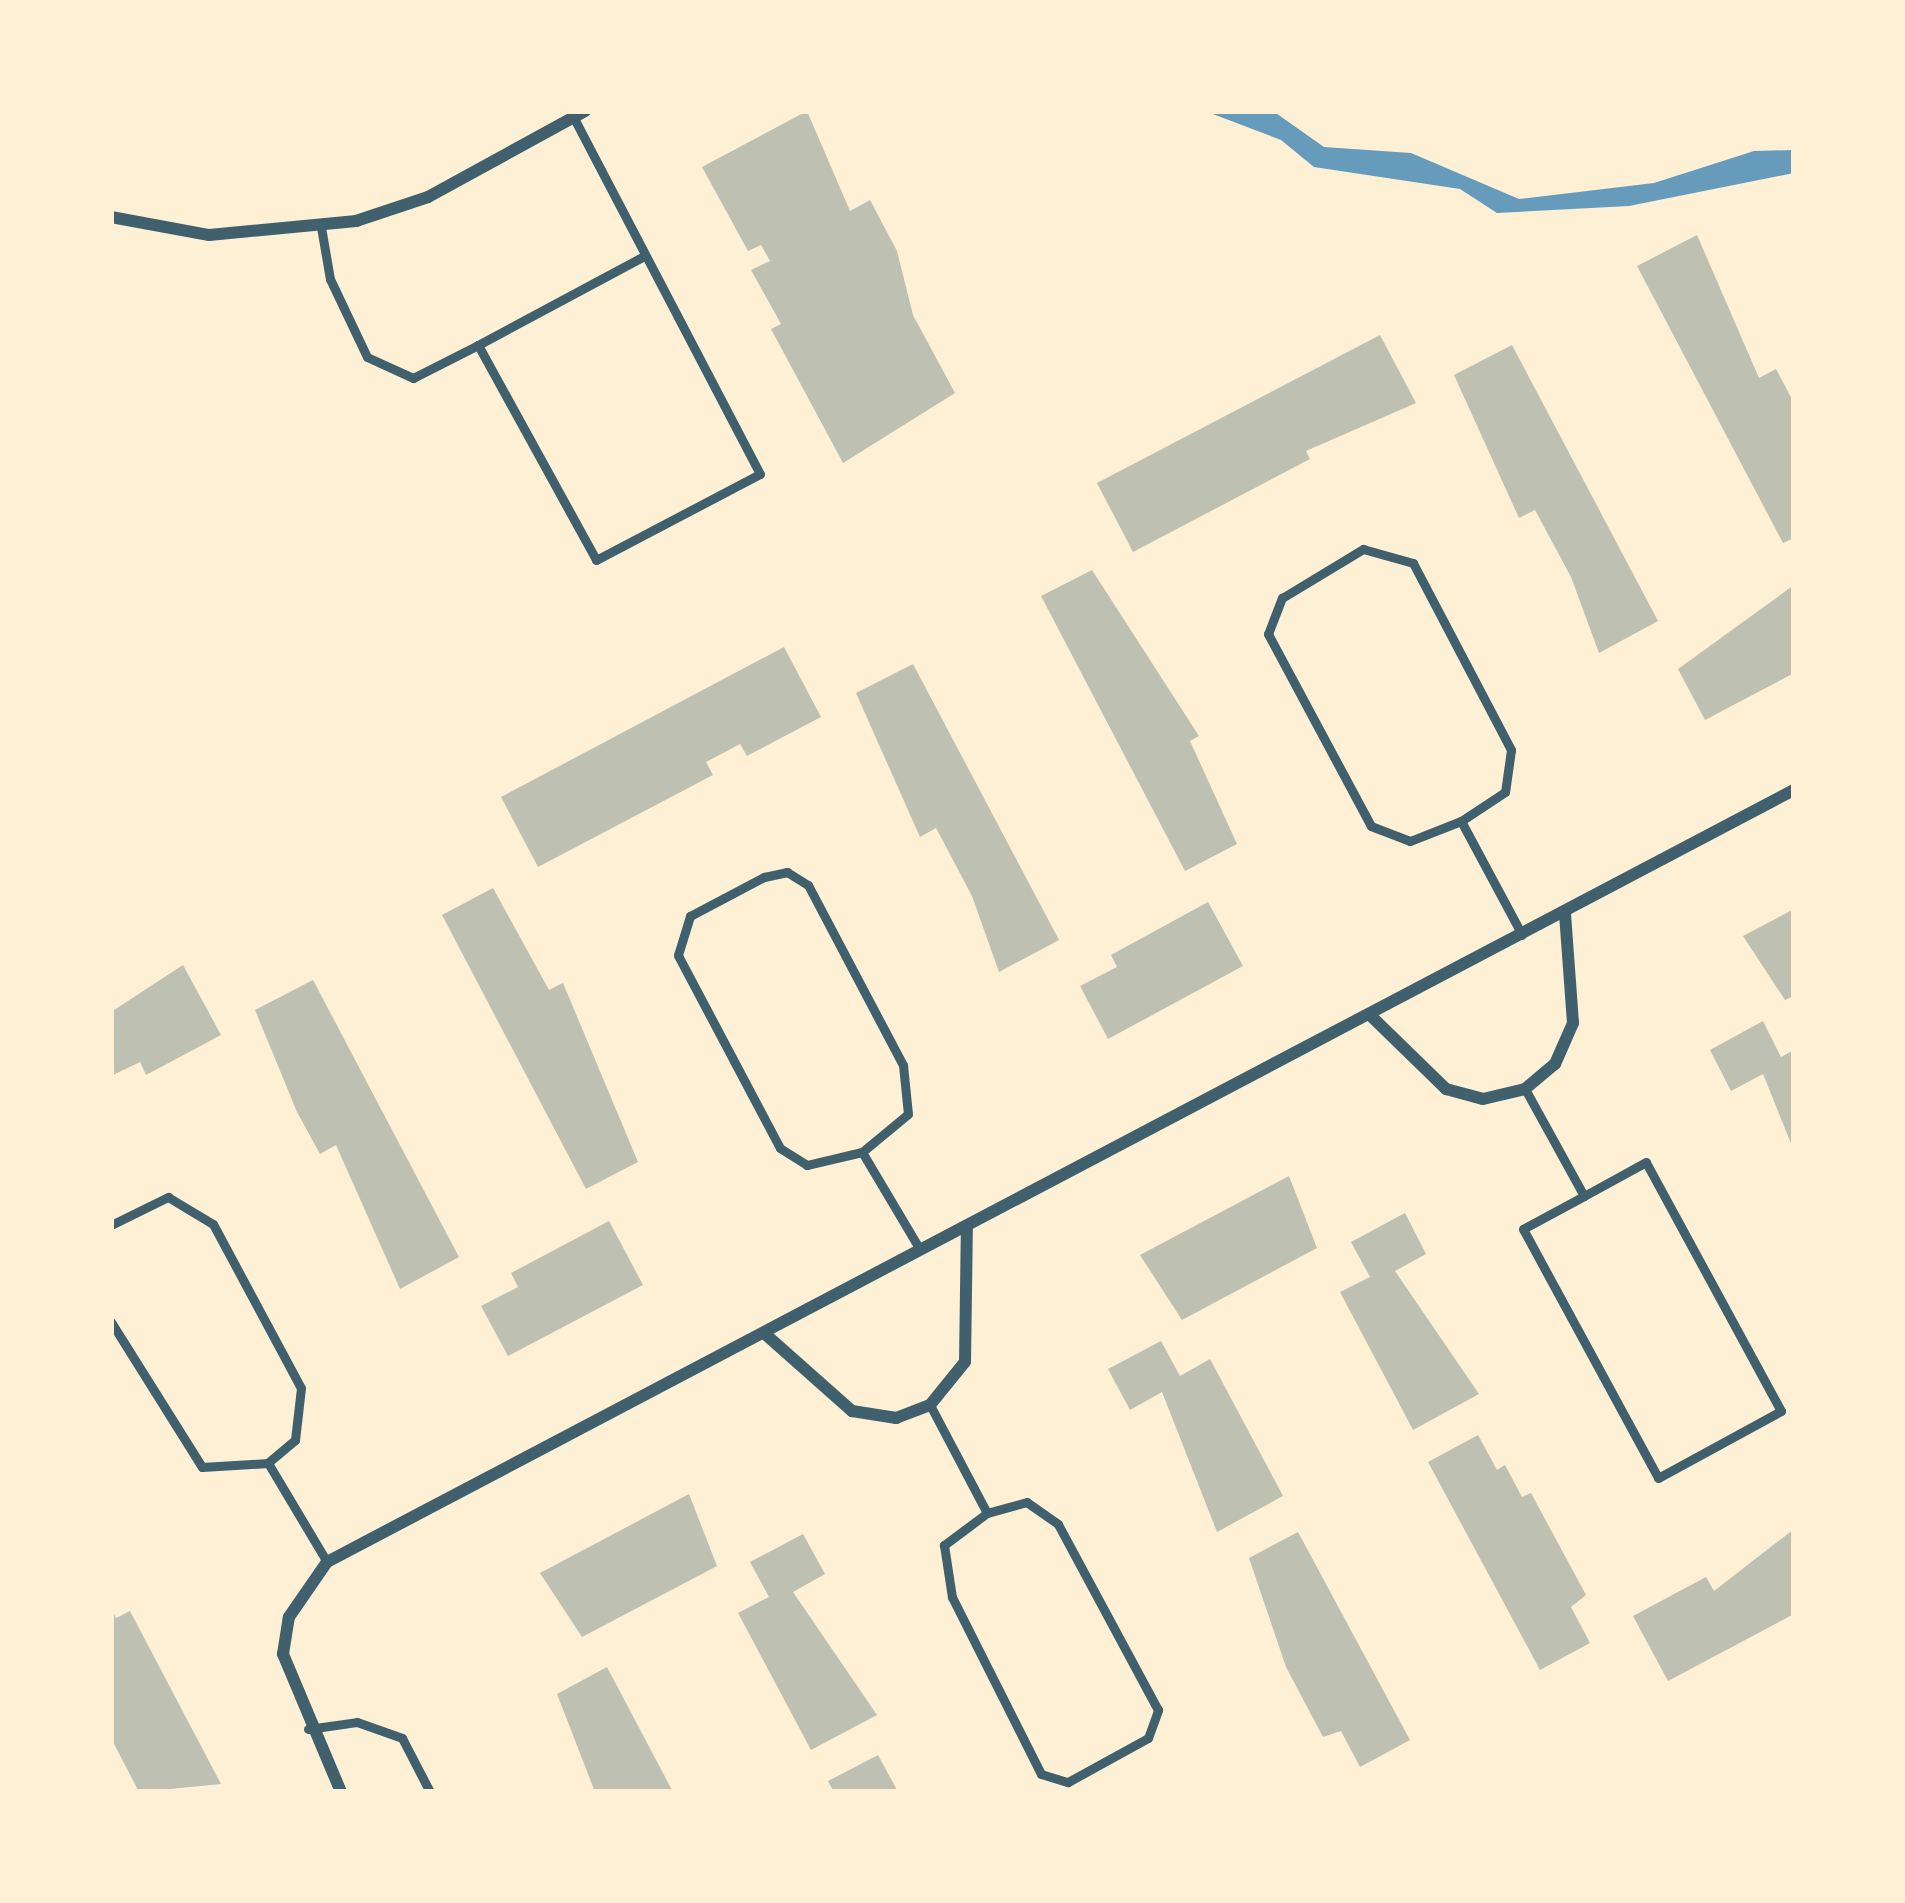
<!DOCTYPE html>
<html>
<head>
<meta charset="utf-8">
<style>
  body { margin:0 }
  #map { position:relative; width:1905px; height:1903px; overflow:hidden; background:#fdf0d5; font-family:Commissioner,sans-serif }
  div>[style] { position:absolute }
  .water>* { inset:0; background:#669bbc }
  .building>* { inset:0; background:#bec0b2 }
  .service>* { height:9px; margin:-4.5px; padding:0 4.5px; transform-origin:4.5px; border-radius:4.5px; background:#3f606c }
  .minor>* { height:12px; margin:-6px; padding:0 6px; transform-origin:6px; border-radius:6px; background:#3f606c }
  span { translate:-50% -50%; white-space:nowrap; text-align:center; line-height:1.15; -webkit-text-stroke:10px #fdf0d5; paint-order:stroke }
  .frame { position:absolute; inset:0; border:114px solid #fdf0d5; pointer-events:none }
</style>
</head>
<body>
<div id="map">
  <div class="water">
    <i style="clip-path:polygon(1205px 111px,1273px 111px,1324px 147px,1411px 153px,1519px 199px,1654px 183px,1754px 151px,1794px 150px,1794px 173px,1629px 206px,1497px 213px,1460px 189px,1314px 167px,1281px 140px)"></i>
  </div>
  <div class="building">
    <i style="clip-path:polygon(807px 111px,850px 211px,870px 200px,897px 251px,913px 315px,955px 393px,843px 463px,771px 329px,781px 324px,751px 270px,770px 261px,761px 245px,748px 251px,702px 167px)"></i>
    <i style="clip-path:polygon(1697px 235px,1759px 378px,1776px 369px,1794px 403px,1794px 538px,1783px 543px,1637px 266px)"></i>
    <i style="clip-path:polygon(1380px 335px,1416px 403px,1306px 451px,1310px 459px,1133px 552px,1097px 483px)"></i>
    <i style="clip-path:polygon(1512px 345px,1658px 621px,1599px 653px,1571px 577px,1535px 510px,1519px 518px,1454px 375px)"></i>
    <i style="clip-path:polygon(1092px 570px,1199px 736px,1190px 741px,1237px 844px,1185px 871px,1041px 596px)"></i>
    <i style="clip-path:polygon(1794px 585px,1794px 673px,1705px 720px,1678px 669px)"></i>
    <i style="clip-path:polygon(784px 647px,821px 717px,747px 756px,740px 744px,706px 762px,713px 775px,538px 867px,501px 797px)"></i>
    <i style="clip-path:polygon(913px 664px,1059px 940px,999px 972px,972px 896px,936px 828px,920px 837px,856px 693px)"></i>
    <i style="clip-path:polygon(493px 888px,549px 990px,563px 983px,638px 1162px,586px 1189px,442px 915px)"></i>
    <i style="clip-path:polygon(1208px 902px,1243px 966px,1108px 1039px,1080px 986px,1117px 967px,1111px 955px)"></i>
    <i style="clip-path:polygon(1794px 909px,1794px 996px,1785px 1000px,1743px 936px)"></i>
    <i style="clip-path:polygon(183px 965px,221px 1035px,146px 1075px,140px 1062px,111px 1076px,111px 1012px)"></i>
    <i style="clip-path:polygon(313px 980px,459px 1257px,400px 1289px,336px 1145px,320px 1154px,297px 1112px,255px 1010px)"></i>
    <i style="clip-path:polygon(1763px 1021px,1781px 1057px,1794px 1050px,1794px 1151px,1763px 1074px,1731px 1091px,1710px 1050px)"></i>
    <i style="clip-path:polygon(1289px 1176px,1317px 1248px,1182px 1320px,1140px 1255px)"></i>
    <i style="clip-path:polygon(1405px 1213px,1426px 1254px,1395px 1271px,1479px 1394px,1413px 1430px,1340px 1292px,1370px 1277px,1351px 1242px)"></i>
    <i style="clip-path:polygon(609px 1221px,643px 1285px,508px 1356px,481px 1306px,518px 1287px,511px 1273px)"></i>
    <i style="clip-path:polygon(1161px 1341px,1180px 1376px,1210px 1359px,1283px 1496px,1217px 1532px,1162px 1392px,1130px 1410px,1108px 1369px)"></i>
    <i style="clip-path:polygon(1478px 1435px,1497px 1470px,1505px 1465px,1522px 1497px,1531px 1493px,1586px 1595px,1571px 1607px,1590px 1643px,1540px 1670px,1428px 1462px)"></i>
    <i style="clip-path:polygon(689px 1494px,717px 1566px,582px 1637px,540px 1573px)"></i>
    <i style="clip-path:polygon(1794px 1529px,1794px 1614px,1668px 1681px,1633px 1616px,1706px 1577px,1714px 1591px)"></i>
    <i style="clip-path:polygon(1298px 1532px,1410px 1740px,1360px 1767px,1341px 1731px,1323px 1737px,1286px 1667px,1249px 1558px)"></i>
    <i style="clip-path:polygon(803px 1534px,825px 1574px,793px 1592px,877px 1715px,811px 1750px,738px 1613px,769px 1597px,750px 1562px)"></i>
    <i style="clip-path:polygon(111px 1608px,116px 1618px,130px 1611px,221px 1784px,139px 1792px,111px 1738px)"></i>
    <i style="clip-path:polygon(607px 1667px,673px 1792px,595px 1792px,557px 1694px)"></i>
    <i style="clip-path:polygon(878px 1755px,897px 1790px,919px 1792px,834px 1792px,828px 1781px)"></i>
  </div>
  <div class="service">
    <i style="left:321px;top:227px;width:53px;rotate:80.2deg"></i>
    <i style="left:330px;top:279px;width:86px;rotate:64.6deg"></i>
    <i style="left:367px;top:357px;width:51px;rotate:24.5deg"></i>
    <i style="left:413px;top:378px;width:73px;rotate:-26.9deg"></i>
    <i style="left:478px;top:345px;width:245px;rotate:61.2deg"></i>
    <i style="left:596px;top:560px;width:185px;rotate:-27.7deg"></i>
    <i style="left:760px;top:474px;width:403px;rotate:-117.6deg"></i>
    <i style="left:478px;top:345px;width:188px;rotate:-28.2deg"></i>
    <i style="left:1461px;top:821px;width:55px;rotate:158.6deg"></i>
    <i style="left:1410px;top:841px;width:42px;rotate:-159deg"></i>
    <i style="left:1371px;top:826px;width:218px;rotate:-118.2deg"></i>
    <i style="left:1268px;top:634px;width:39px;rotate:-69deg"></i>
    <i style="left:1282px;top:598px;width:95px;rotate:-31.2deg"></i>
    <i style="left:1363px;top:549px;width:52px;rotate:15.6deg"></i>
    <i style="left:1413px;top:563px;width:211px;rotate:62.3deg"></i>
    <i style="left:1511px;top:750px;width:42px;rotate:98.1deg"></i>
    <i style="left:1505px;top:792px;width:53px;rotate:146.6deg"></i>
    <i style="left:1461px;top:821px;width:129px;rotate:61.8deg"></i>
    <i style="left:1525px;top:1089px;width:122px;rotate:61.1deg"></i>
    <i style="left:1584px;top:1196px;width:69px;rotate:151.6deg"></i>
    <i style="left:1523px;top:1229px;width:283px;rotate:61.5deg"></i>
    <i style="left:1658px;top:1478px;width:140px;rotate:-28.6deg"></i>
    <i style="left:1781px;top:1411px;width:283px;rotate:-118.5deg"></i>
    <i style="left:1646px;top:1162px;width:71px;rotate:151.3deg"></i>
    <i style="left:862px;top:1152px;width:57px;rotate:166.7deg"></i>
    <i style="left:807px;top:1165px;width:32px;rotate:-148deg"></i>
    <i style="left:780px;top:1148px;width:218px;rotate:-117.9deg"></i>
    <i style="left:678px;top:955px;width:41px;rotate:-72.9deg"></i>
    <i style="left:690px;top:916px;width:84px;rotate:-27.8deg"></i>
    <i style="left:764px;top:877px;width:24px;rotate:-12deg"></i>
    <i style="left:787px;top:872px;width:25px;rotate:32deg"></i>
    <i style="left:808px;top:885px;width:204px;rotate:62.2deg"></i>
    <i style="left:903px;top:1065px;width:49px;rotate:84.2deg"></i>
    <i style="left:908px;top:1114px;width:60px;rotate:140.4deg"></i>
    <i style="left:862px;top:1152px;width:112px;rotate:59.3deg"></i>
    <i style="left:111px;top:1225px;width:64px;rotate:-26.2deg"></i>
    <i style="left:168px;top:1197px;width:52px;rotate:31deg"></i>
    <i style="left:213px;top:1224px;width:186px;rotate:61.8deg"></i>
    <i style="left:301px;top:1388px;width:52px;rotate:96.6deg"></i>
    <i style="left:295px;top:1440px;width:35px;rotate:140deg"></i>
    <i style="left:268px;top:1463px;width:66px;rotate:176.5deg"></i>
    <i style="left:202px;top:1467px;width:171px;rotate:-122.1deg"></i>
    <i style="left:930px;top:1405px;width:122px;rotate:62.2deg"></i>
    <i style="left:987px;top:1513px;width:54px;rotate:143.3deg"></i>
    <i style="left:944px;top:1545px;width:53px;rotate:81.3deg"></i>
    <i style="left:952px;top:1597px;width:198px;rotate:63.3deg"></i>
    <i style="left:1041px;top:1774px;width:28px;rotate:17deg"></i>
    <i style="left:1068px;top:1782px;width:91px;rotate:-28.8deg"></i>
    <i style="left:1148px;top:1738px;width:30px;rotate:-70deg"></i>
    <i style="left:1158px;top:1710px;width:211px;rotate:-118.3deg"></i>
    <i style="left:1058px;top:1524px;width:38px;rotate:-145deg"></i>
    <i style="left:1027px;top:1502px;width:41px;rotate:164.6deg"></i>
    <i style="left:268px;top:1463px;width:115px;rotate:59.2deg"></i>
    <i style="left:308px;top:1729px;width:49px;rotate:-8.1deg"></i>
    <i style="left:357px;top:1722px;width:48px;rotate:19.6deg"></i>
    <i style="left:402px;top:1738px;width:61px;rotate:62.6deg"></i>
  </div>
  <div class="minor">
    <i style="left:111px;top:217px;width:100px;rotate:10.4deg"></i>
    <i style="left:209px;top:235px;width:148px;rotate:-5.4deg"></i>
    <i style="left:356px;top:221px;width:76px;rotate:-18.4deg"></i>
    <i style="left:428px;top:197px;width:179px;rotate:-28.7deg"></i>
    <i style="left:1371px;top:1016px;width:105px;rotate:44.2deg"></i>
    <i style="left:1446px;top:1089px;width:38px;rotate:15deg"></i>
    <i style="left:1483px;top:1099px;width:43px;rotate:-13.4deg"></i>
    <i style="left:1525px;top:1089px;width:39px;rotate:-40deg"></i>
    <i style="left:1555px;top:1064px;width:45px;rotate:-66.3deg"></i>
    <i style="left:1573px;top:1023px;width:110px;rotate:-94.2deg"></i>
    <i style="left:764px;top:1333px;width:118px;rotate:41.6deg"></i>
    <i style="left:852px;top:1411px;width:45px;rotate:9deg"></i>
    <i style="left:896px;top:1418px;width:36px;rotate:-21deg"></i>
    <i style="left:930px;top:1405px;width:55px;rotate:-50.9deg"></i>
    <i style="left:965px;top:1362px;width:135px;rotate:-89.2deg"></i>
    <i style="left:341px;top:1792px;width:150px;rotate:-112.8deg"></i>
    <i style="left:283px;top:1654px;width:37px;rotate:-81deg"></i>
    <i style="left:289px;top:1617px;width:67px;rotate:-55.4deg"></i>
    <i style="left:327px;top:1562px;width:1658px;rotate:-27.76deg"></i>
  </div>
  <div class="frame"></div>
</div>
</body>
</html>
